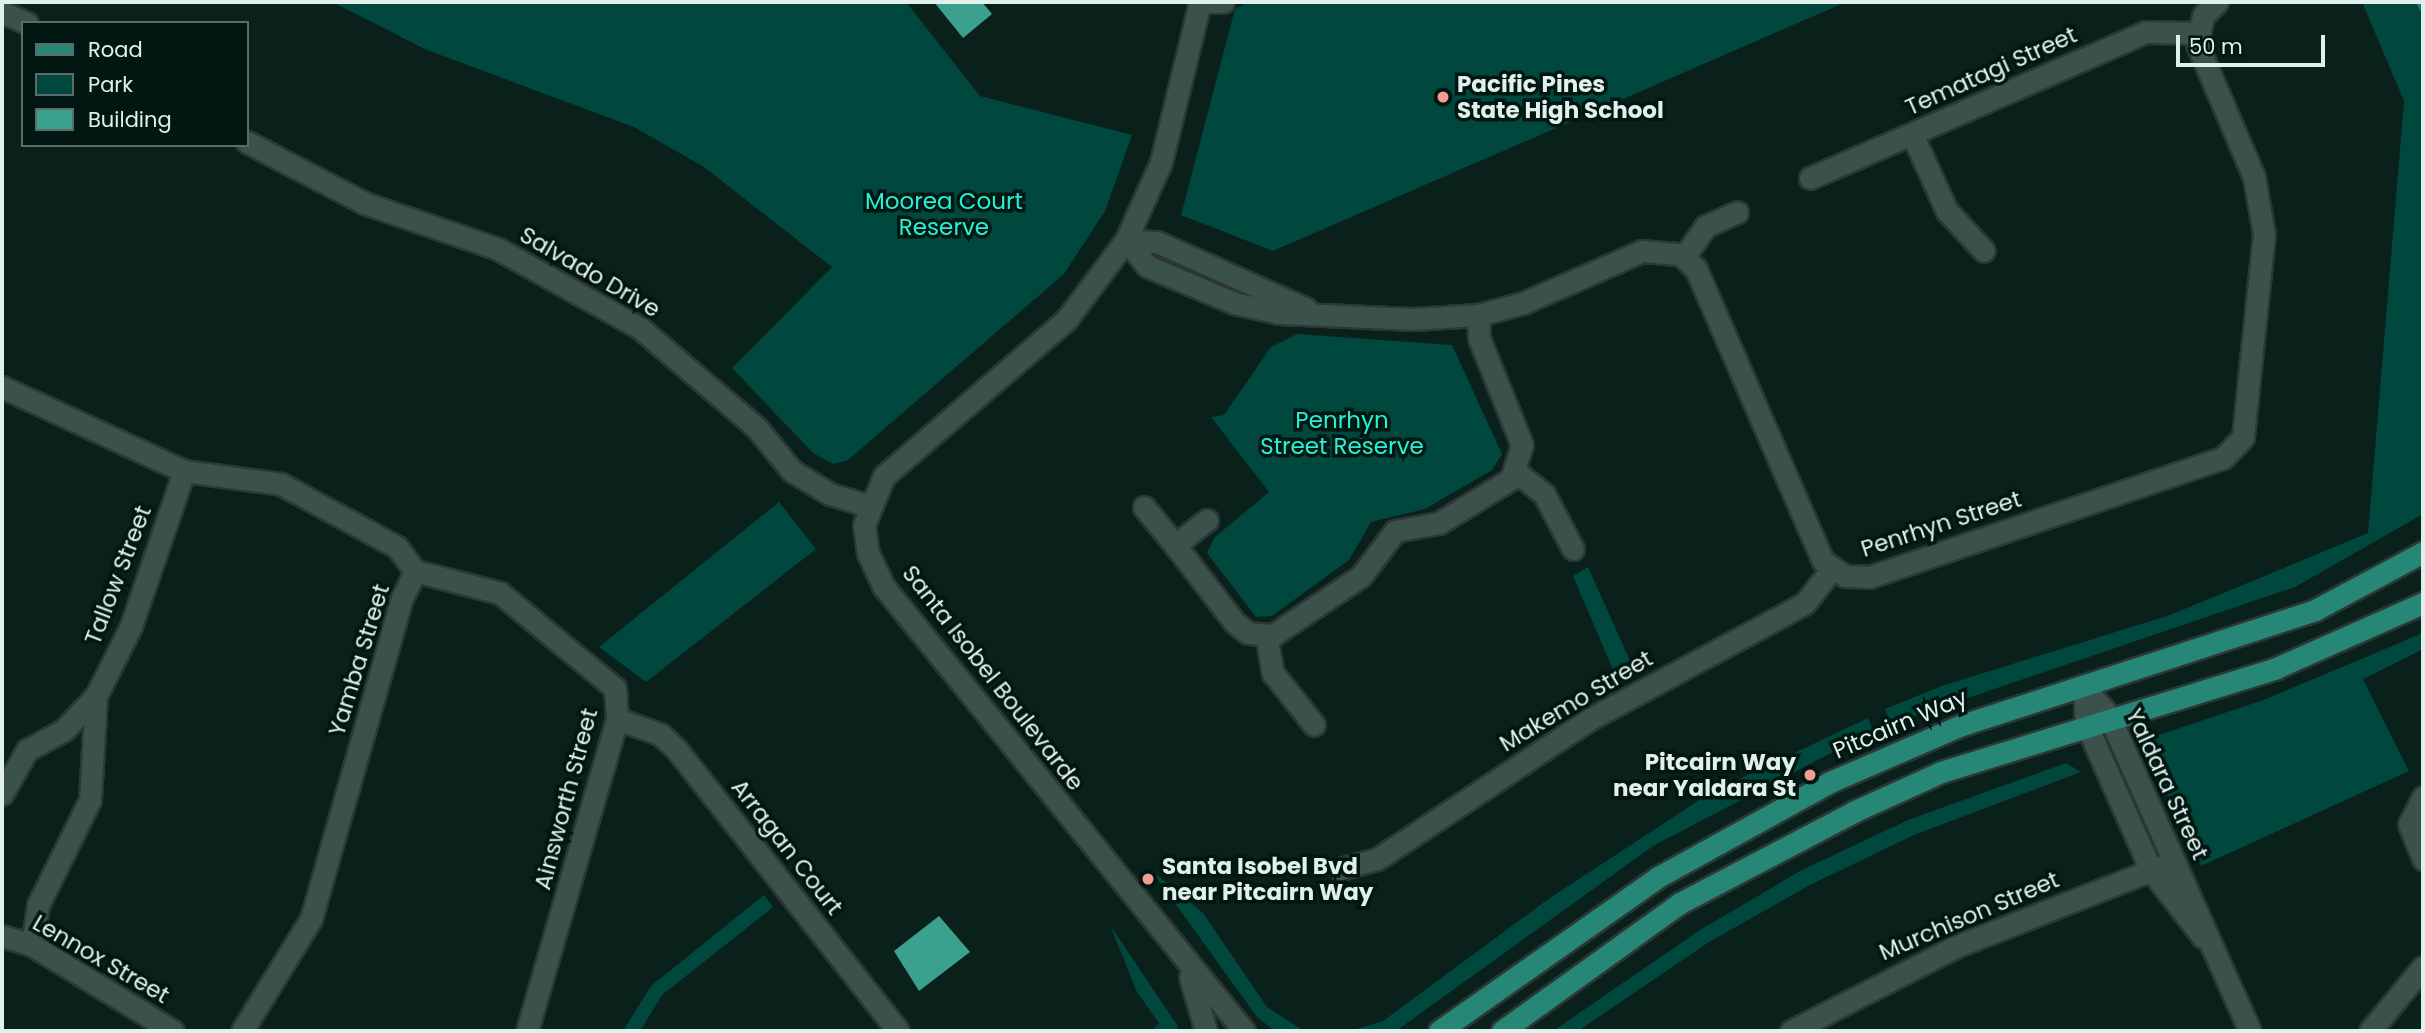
<!DOCTYPE html>
<html>
<head>
<meta charset="utf-8">
<style>
  body { margin:0 }
  #map { position:relative; width:2425px; height:1033px; overflow:hidden; background:#09201b; font-family:Poppins,sans-serif }
  div>[style] { position:absolute }
  .green>* { inset:0; background:#00483d }
  .stream>* { height:6px; margin:-3px; padding:0 3px; transform-origin:3px; border-radius:3px; background:#2e7467 }
  .building>* { inset:0; background:#3ba18e }
  .roads { filter:drop-shadow(2px 0 #2d3734) drop-shadow(-2px 0 #2d3734) drop-shadow(0 2px #2d3734) drop-shadow(0 -2px #2d3734) }
  .minor>* { height:21px; margin:-10.5px; padding:0 10.5px; transform-origin:10.5px; border-radius:10.5px; background:#3b524c }
  .major>* { height:21px; margin:-10.5px; padding:0 10.5px; transform-origin:10.5px; border-radius:10.5px; background:#278777 }
  .dots>* { width:19px; height:19px; translate:-50% -50%; box-sizing:border-box; border:4px solid #021612; border-radius:50% }
  span { translate:-50% -50%; white-space:nowrap; text-align:center; line-height:1.15; -webkit-text-stroke:7px #021612; paint-order:stroke }
  .street-label { font-size:23px; color:#e2f0ec }
  .poi-label { font-size:23px; color:#e2f0ec; font-weight:700 }
  .left { translate:0 -50%; text-align:left }
  .right { translate:-100% -50%; text-align:right }
  .park-label { font-size:23px; color:#26f1d2 }
  .frame { position:absolute; inset:0; border:4px solid #e2f0ec; pointer-events:none }
  .legend { position:absolute; left:21px; top:21px; width:228px; height:126px; box-sizing:border-box; background:#021612; border:2px solid #5c6d69; margin:0; padding:9px 12px; list-style:none; font-size:21px; color:#e2f0ec }
  .legend li { display:flex; align-items:center; gap:14px; height:35px }
  .legend b { width:35px; border:2px solid #5c6d69 }
  .scale { position:absolute; left:2176px; top:35px; width:149px; height:32px; box-sizing:border-box; border:4px solid #e2f0ec; border-top:0; padding-left:9px; font-size:21px; line-height:24px; white-space:nowrap; color:#e2f0ec; -webkit-text-stroke:5px #021612; paint-order:stroke }
</style>
</head>
<body>
<div id="map">
  <div class="green">
    <i style="clip-path:polygon(332px 2px,906px 2px,980px 96px,1132px 135px,1105px 211px,1064px 274px,848px 460px,833px 464px,813px 453px,732px 368px,832px 267px,704px 167px,634px 127px,427px 50px)"></i>
    <i style="clip-path:polygon(1248px 2px,1846px 2px,1273px 251px,1181px 215px,1235px 9px)"></i>
    <i style="clip-path:polygon(2362px 2px,2423px 2px,2423px 514px,2295px 587px,1891px 724px,1885px 709px,1942px 686px,2170px 615px,2368px 533px,2404px 101px)"></i>
    <i style="clip-path:polygon(1297px 334px,1452px 345px,1502px 454px,1492px 470px,1425px 509px,1371px 522px,1349px 560px,1272px 616px,1256px 617px,1207px 553px,1215px 537px,1269px 492px,1211px 417px,1224px 415px,1271px 347px)"></i>
    <i style="clip-path:polygon(779px 502px,816px 549px,646px 682px,599px 647px)"></i>
    <i style="clip-path:polygon(1588px 567px,1631px 663px,1614px 672px,1573px 576px)"></i>
    <i style="clip-path:polygon(2423px 633px,2423px 649px,2363px 679px,2409px 771px,2201px 866px,2151px 761px,2153px 737px,2266px 699px)"></i>
    <i style="clip-path:polygon(1868px 718px,1873px 731px,1653px 846px,1396px 1031px,1350px 1031px,1383px 1021px,1547px 900px,1710px 793px)"></i>
    <i style="clip-path:polygon(2066px 763px,2081px 772px,1914px 835px,1810px 885px,1709px 942px,1578px 1031px,1553px 1031px,1700px 930px,1802px 870px,1908px 820px)"></i>
    <i style="clip-path:polygon(1151px 870px,1203px 913px,1267px 1007px,1304px 1031px,1275px 1031px,1257px 1017px)"></i>
    <i style="clip-path:polygon(764px 895px,773px 907px,662px 995px,640px 1031px,623px 1031px,651px 986px)"></i>
    <i style="clip-path:polygon(1110px 925px,1177px 1025px,1178px 1031px,1151px 1031px,1159px 1023px,1137px 992px)"></i>
  </div>
  <div class="stream">
    <i style="left:2419px;top:2px;width:8px;rotate:60deg"></i>
  </div>
  <div class="building">
    <i style="clip-path:polygon(934px 2px,982px 2px,992px 14px,963px 38px)"></i>
    <i style="clip-path:polygon(939px 916px,970px 952px,919px 991px,894px 951px)"></i>
  </div>
  <div class="roads">
    <div class="minor">
      <i style="left:1200px;top:2px;width:165px;rotate:103.7deg"></i>
      <i style="left:1161px;top:162px;width:85px;rotate:114.2deg"></i>
      <i style="left:1126px;top:240px;width:99px;rotate:126.8deg"></i>
      <i style="left:1067px;top:319px;width:241px;rotate:139.4deg"></i>
      <i style="left:884px;top:476px;width:53px;rotate:112.2deg"></i>
      <i style="left:864px;top:525px;width:28px;rotate:82deg"></i>
      <i style="left:868px;top:553px;width:38px;rotate:65deg"></i>
      <i style="left:884px;top:587px;width:572px;rotate:50.96deg"></i>
      <i style="left:1207px;top:2px;width:16px"></i>
      <i style="left:2px;top:12px;width:27px;rotate:24deg"></i>
      <i style="left:1912px;top:134px;width:85px;rotate:65.6deg"></i>
      <i style="left:1947px;top:211px;width:54px;rotate:47.2deg"></i>
      <i style="left:247px;top:142px;width:132px;rotate:27.5deg"></i>
      <i style="left:364px;top:203px;width:142px;rotate:18.9deg"></i>
      <i style="left:498px;top:249px;width:162px;rotate:29.1deg"></i>
      <i style="left:640px;top:328px;width:153px;rotate:40.5deg"></i>
      <i style="left:756px;top:427px;width:57px;rotate:50.7deg"></i>
      <i style="left:792px;top:471px;width:44px;rotate:31.2deg"></i>
      <i style="left:830px;top:494px;width:39px;rotate:17deg"></i>
      <i style="left:1810px;top:178px;width:365px;rotate:-23.5deg"></i>
      <i style="left:2145px;top:32px;width:51px;rotate:1.1deg"></i>
      <i style="left:1126px;top:240px;width:33px;rotate:51deg"></i>
      <i style="left:1147px;top:266px;width:95px;rotate:23deg"></i>
      <i style="left:1234px;top:303px;width:46px;rotate:12.5deg"></i>
      <i style="left:1279px;top:313px;width:133px;rotate:2.6deg"></i>
      <i style="left:1412px;top:319px;width:66px;rotate:-3.5deg"></i>
      <i style="left:1478px;top:315px;width:47px;rotate:-14.9deg"></i>
      <i style="left:1523px;top:303px;width:130px;rotate:-23.6deg"></i>
      <i style="left:1642px;top:251px;width:38px;rotate:5deg"></i>
      <i style="left:1680px;top:254px;width:22px;rotate:43deg"></i>
      <i style="left:1696px;top:269px;width:318px;rotate:66.5deg"></i>
      <i style="left:1823px;top:561px;width:27px;rotate:34deg"></i>
      <i style="left:1845px;top:576px;width:24px;rotate:2deg"></i>
      <i style="left:1869px;top:577px;width:373px;rotate:-18.6deg"></i>
      <i style="left:2223px;top:458px;width:29px;rotate:-46deg"></i>
      <i style="left:2243px;top:437px;width:204px;rotate:-84.1deg"></i>
      <i style="left:2264px;top:234px;width:58px;rotate:-100deg"></i>
      <i style="left:2254px;top:177px;width:145px;rotate:-113.2deg"></i>
      <i style="left:2197px;top:44px;width:29px;rotate:-78deg"></i>
      <i style="left:2203px;top:16px;width:20px;rotate:-45deg"></i>
      <i style="left:1126px;top:240px;width:31px;rotate:4deg"></i>
      <i style="left:1157px;top:242px;width:164px;rotate:24.1deg"></i>
      <i style="left:1684px;top:257px;width:38px;rotate:-55deg"></i>
      <i style="left:1706px;top:226px;width:34px;rotate:-24deg"></i>
      <i style="left:2px;top:387px;width:200px;rotate:24.8deg"></i>
      <i style="left:184px;top:471px;width:98px;rotate:7.6deg"></i>
      <i style="left:281px;top:484px;width:132px;rotate:28.5deg"></i>
      <i style="left:397px;top:547px;width:30px;rotate:53deg"></i>
      <i style="left:1516px;top:472px;width:36px;rotate:38deg"></i>
      <i style="left:1544px;top:494px;width:62px;rotate:62.2deg"></i>
      <i style="left:1144px;top:507px;width:49px;rotate:50.8deg"></i>
      <i style="left:1207px;top:520px;width:41px;rotate:142deg"></i>
      <i style="left:1175px;top:545px;width:98px;rotate:52.4deg"></i>
      <i style="left:1235px;top:623px;width:16px;rotate:38deg"></i>
      <i style="left:1248px;top:633px;width:25px;rotate:5deg"></i>
      <i style="left:1273px;top:635px;width:106px;rotate:-33.8deg"></i>
      <i style="left:1361px;top:576px;width:56px;rotate:-52.9deg"></i>
      <i style="left:1395px;top:531px;width:45px;rotate:-10.3deg"></i>
      <i style="left:1439px;top:523px;width:84px;rotate:-31.4deg"></i>
      <i style="left:1511px;top:479px;width:36px;rotate:-72deg"></i>
      <i style="left:1522px;top:445px;width:115px;rotate:-111.9deg"></i>
      <i style="left:1479px;top:338px;width:23px;rotate:-92deg"></i>
      <i style="left:415px;top:571px;width:88px;rotate:14.5deg"></i>
      <i style="left:500px;top:593px;width:149px;rotate:39.6deg"></i>
      <i style="left:615px;top:688px;width:31px;rotate:86deg"></i>
      <i style="left:617px;top:719px;width:325px;rotate:106.1deg"></i>
      <i style="left:1266px;top:635px;width:39px;rotate:80deg"></i>
      <i style="left:1273px;top:673px;width:66px;rotate:51.7deg"></i>
      <i style="left:2084px;top:687px;width:38px;rotate:49deg"></i>
      <i style="left:2109px;top:716px;width:345px;rotate:65.9deg"></i>
      <i style="left:2084px;top:687px;width:37px;rotate:87deg"></i>
      <i style="left:2086px;top:724px;width:160px;rotate:66deg"></i>
      <i style="left:2151px;top:870px;width:85px;rotate:52.2deg"></i>
      <i style="left:617px;top:719px;width:46px;rotate:19.2deg"></i>
      <i style="left:660px;top:734px;width:23px;rotate:43deg"></i>
      <i style="left:677px;top:750px;width:357px;rotate:51.8deg"></i>
      <i style="left:2px;top:794px;width:51px;rotate:-60.4deg"></i>
      <i style="left:27px;top:750px;width:42px;rotate:-28.4deg"></i>
      <i style="left:64px;top:730px;width:47px;rotate:-46.7deg"></i>
      <i style="left:96px;top:696px;width:78px;rotate:-63.4deg"></i>
      <i style="left:131px;top:626px;width:164px;rotate:-71.1deg"></i>
      <i style="left:2423px;top:797px;width:30px;rotate:117deg"></i>
      <i style="left:2409px;top:824px;width:38px;rotate:68deg"></i>
      <i style="left:1340px;top:869px;width:38px;rotate:-15deg"></i>
      <i style="left:1377px;top:859px;width:255px;rotate:-33.3deg"></i>
      <i style="left:1590px;top:719px;width:244px;rotate:-28.3deg"></i>
      <i style="left:1805px;top:603px;width:42px;rotate:-51.8deg"></i>
      <i style="left:2px;top:936px;width:31px;rotate:17deg"></i>
      <i style="left:32px;top:945px;width:165px;rotate:31.4deg"></i>
      <i style="left:32px;top:945px;width:40px;rotate:-81.5deg"></i>
      <i style="left:38px;top:905px;width:117px;rotate:-63.7deg"></i>
      <i style="left:90px;top:800px;width:104px;rotate:-86.7deg"></i>
      <i style="left:1190px;top:977px;width:56px;rotate:73.5deg"></i>
      <i style="left:242px;top:1031px;width:132px;rotate:-58.4deg"></i>
      <i style="left:311px;top:919px;width:334px;rotate:-74.2deg"></i>
      <i style="left:402px;top:598px;width:30px;rotate:-64deg"></i>
      <i style="left:1791px;top:1031px;width:184px;rotate:-27.1deg"></i>
      <i style="left:1955px;top:947px;width:235px;rotate:-21.4deg"></i>
      <i style="left:2370px;top:1031px;width:83px;rotate:-50.4deg"></i>
    </div>
    <div class="major">
      <i style="left:1439px;top:1031px;width:268px;rotate:-35.1deg"></i>
      <i style="left:1658px;top:877px;width:196px;rotate:-28.9deg"></i>
      <i style="left:1830px;top:782px;width:144px;rotate:-23.4deg"></i>
      <i style="left:1962px;top:725px;width:371px;rotate:-18deg"></i>
      <i style="left:2315px;top:610px;width:123px;rotate:-28.2deg"></i>
      <i style="left:1502px;top:1031px;width:219px;rotate:-35.7deg"></i>
      <i style="left:1680px;top:903px;width:198px;rotate:-27.7deg"></i>
      <i style="left:1855px;top:811px;width:94px;rotate:-24.4deg"></i>
      <i style="left:1941px;top:772px;width:351px;rotate:-17.2deg"></i>
      <i style="left:2276px;top:668px;width:161px;rotate:-23.9deg"></i>
    </div>
  </div>
  <div class="dots">
    <i style="left:1443px;top:97px;background:#f59c90"></i>
    <i style="left:1810px;top:775px;background:#f59c90"></i>
    <i style="left:1148px;top:879px;background:#f59c90"></i>
  </div>
  <div class="street-label">
    <span style="left:1991px;top:71px;rotate:-24deg">Tematagi Street</span>
    <span style="left:590px;top:272px;rotate:30deg">Salvado Drive</span>
    <span style="left:1941px;top:524px;rotate:-18deg">Penrhyn Street</span>
    <span style="left:118px;top:575px;rotate:-69deg">Tallow Street</span>
    <span style="left:359px;top:660px;rotate:-73deg">Yamba Street</span>
    <span style="left:993px;top:678px;rotate:52deg">Santa Isobel Boulevarde</span>
    <span style="left:1576px;top:701px;rotate:-31deg">Makemo Street</span>
    <span style="left:1900px;top:724px;rotate:-23deg">Pitcairn Way</span>
    <span style="left:2167px;top:784px;rotate:65deg">Yaldara Street</span>
    <span style="left:566px;top:799px;rotate:-75deg">Ainsworth Street</span>
    <span style="left:787px;top:847px;rotate:52deg">Arragan Court</span>
    <span style="left:1969px;top:916px;rotate:-23deg">Murchison Street</span>
    <span style="left:101px;top:959px;rotate:30deg">Lennox Street</span>
  </div>
  <div class="poi-label">
    <span class="left" style="left:1457px;top:97px">Pacific Pines<br>State High School</span>
    <span class="right" style="left:1796px;top:775px">Pitcairn Way<br>near Yaldara St</span>
    <span class="left" style="left:1162px;top:879px">Santa Isobel Bvd<br>near Pitcairn Way</span>
  </div>
  <div class="park-label">
    <span style="left:944px;top:214px">Moorea Court<br>Reserve</span>
    <span style="left:1342px;top:433px">Penrhyn<br>Street Reserve</span>
  </div>
  <div class="frame"></div>
  <ul class="legend">
  <li><b style="height:9px;background:#278777"></b>Road</li>
  <li><b style="height:19px;background:#00483d"></b>Park</li>
  <li><b style="height:19px;background:#3ba18e"></b>Building</li>
  </ul>
  <div class="scale">50 m</div>
</div>
</body>
</html>
